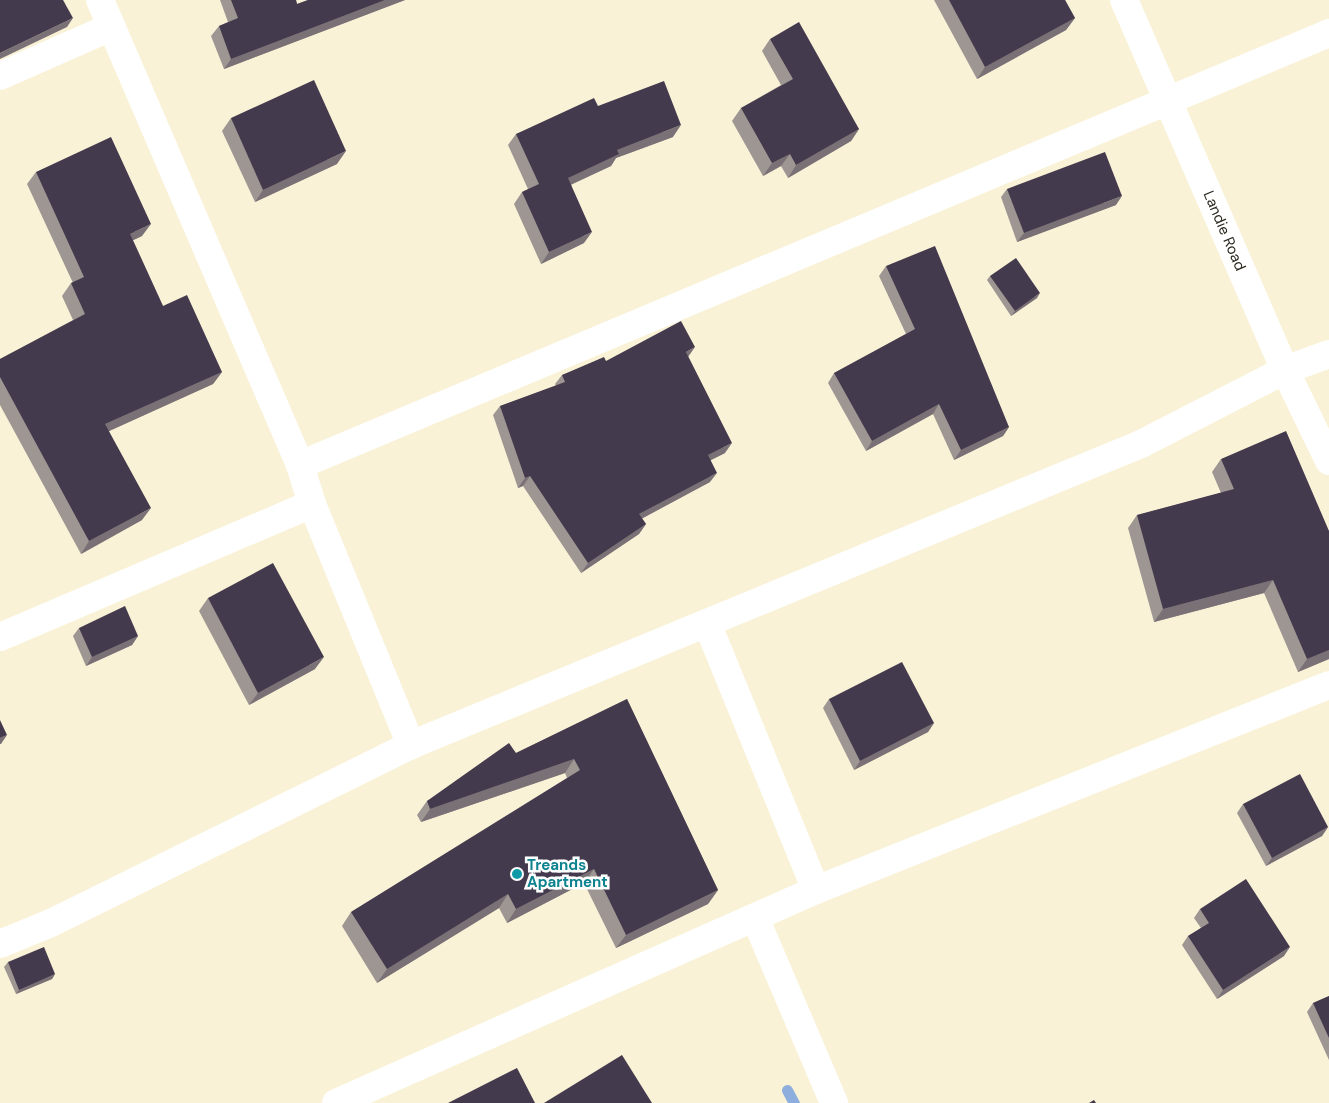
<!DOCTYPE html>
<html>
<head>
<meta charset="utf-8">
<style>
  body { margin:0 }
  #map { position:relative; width:1329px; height:1103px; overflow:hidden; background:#f9f2d7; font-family:"DM Sans",sans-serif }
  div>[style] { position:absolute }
  .stream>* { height:11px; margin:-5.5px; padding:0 5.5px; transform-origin:5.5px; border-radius:5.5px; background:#8eaedd }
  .street>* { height:28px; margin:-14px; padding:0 14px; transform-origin:14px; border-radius:14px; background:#fff }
  .wall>* { inset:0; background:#9e9692 }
  .shaded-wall>* { inset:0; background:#7a7176 }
  .building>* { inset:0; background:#443a4d }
  .dots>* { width:14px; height:14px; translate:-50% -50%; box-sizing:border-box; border:2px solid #fff; border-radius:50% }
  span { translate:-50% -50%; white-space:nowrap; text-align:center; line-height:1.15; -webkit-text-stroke:5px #fff; paint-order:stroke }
  .street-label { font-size:15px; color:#2c291f }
  .culture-label { font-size:15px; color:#0d838f; font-weight:700 }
  .left { translate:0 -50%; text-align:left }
</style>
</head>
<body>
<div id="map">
  <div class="stream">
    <i style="left:787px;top:1090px;width:15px;rotate:62deg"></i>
  </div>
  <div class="street">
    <i style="left:100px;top:0;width:506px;rotate:66.73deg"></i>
    <i style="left:300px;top:465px;width:41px;rotate:72.9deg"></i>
    <i style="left:312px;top:504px;width:261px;rotate:67.7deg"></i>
    <i style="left:1124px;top:0;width:404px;rotate:66.5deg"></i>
    <i style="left:1285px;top:370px;width:101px;rotate:64.2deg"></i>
    <i style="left:0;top:76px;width:121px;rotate:-23.8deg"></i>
    <i style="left:300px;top:465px;width:1116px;rotate:-22.77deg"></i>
    <i style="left:707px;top:623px;width:288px;rotate:67.8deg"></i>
    <i style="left:0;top:637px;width:339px;rotate:-23.1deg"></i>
    <i style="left:756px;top:920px;width:199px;rotate:66.9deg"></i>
    <i style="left:0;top:944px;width:55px;rotate:-22.4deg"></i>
    <i style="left:51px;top:923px;width:402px;rotate:-26.3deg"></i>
    <i style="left:411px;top:745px;width:790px;rotate:-22.41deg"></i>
    <i style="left:1141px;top:444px;width:162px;rotate:-27.2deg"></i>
    <i style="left:1285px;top:370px;width:47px;rotate:-20deg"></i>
    <i style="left:336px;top:1103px;width:525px;rotate:-23.93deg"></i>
    <i style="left:816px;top:890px;width:552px;rotate:-21.78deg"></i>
  </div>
  <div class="wall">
    <i style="clip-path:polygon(220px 0,296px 0,297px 4px,308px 0,405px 0,224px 69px,211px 36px,219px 26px,228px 22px)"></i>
    <i style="clip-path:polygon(934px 0,1065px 0,1075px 18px,1066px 30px,977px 79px)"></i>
    <i style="clip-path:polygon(770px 39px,859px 129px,851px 141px,788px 178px,781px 166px,763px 176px,732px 121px,741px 108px,781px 85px,762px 51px)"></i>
    <i style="clip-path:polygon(598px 106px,673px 137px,616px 158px,611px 166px,571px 184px,584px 243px,541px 264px,514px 204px,522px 192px,528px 189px,508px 145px,516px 134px)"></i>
    <i style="clip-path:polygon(231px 118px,337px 164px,255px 202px,222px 131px)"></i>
    <i style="clip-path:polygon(36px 172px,142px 236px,133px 240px,163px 306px,222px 372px,213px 384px,109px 431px,142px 520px,81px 554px,0 405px,0 359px,73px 320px,62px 296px,71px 283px,73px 283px,27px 184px)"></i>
    <i style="clip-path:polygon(1007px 189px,1116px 205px,1017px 242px,1001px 197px)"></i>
    <i style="clip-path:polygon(886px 266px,1009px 427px,1003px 436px,954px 460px,933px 414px,866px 451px,828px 383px,834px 373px,906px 334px,879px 276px)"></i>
    <i style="clip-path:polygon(990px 276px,1037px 298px,1011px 316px,987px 280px)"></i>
    <i style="clip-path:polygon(688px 357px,725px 453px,711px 460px,710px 482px,642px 518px,646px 524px,639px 534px,581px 573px,523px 486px,518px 488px,493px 415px,500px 406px,556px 386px,555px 384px,562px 375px,606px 361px)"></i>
    <i style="clip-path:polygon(1221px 459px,1329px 531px,1329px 659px,1298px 672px,1264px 593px,1154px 622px,1128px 528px,1137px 515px,1221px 493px,1212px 472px)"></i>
    <i style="clip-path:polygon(208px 598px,315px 669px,249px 705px,199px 611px)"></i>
    <i style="clip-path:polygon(79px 628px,138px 636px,132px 645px,86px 666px,73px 636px)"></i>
    <i style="clip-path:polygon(627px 699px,718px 890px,708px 904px,616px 948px,584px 883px,507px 923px,499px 908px,377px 983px,342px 926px,351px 912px,567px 778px,565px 773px,421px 822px,417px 815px,427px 801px,516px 753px)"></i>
    <i style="clip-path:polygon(829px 699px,934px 723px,928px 732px,854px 770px,823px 708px)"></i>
    <i style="clip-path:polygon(1243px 804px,1328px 827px,1322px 836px,1266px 866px,1237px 813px)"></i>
    <i style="clip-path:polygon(1200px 909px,1284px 956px,1217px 999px,1182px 945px,1188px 936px,1201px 928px,1194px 918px)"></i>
    <i style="clip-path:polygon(8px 962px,55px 974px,52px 979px,16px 994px,4px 967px)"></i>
    <i style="clip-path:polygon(1329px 996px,1329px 1060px,1307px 1012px,1313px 1003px)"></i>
  </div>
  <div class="shaded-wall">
    <i style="clip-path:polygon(385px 0,405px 0,224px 69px,231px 59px)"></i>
    <i style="clip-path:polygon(73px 18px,67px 27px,0 59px,0 53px)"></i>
    <i style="clip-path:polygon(1075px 18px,1066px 30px,977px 79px,985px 67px)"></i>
    <i style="clip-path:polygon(681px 125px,673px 137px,616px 158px,611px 166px,560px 190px,568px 178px,617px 150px)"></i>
    <i style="clip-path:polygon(859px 129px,851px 141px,788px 178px,796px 165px)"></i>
    <i style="clip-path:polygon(346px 151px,337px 164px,255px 202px,263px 190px)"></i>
    <i style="clip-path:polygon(790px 154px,781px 166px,763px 176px,772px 163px)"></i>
    <i style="clip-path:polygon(1122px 196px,1116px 205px,1017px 242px,1024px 233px)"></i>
    <i style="clip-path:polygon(151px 224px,142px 236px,121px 246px,130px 234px)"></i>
    <i style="clip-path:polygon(592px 232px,584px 243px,541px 264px,549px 252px)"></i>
    <i style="clip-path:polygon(1040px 293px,1037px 298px,1011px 316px,1015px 311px)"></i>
    <i style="clip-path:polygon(695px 347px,688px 357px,686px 352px)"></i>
    <i style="clip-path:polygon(222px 372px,213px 384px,96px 437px,105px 424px)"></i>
    <i style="clip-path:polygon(939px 404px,933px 414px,866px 451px,872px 441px)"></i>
    <i style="clip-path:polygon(1009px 427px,1003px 436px,954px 460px,961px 450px)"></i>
    <i style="clip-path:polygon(732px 443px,725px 453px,701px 465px,708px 455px)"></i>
    <i style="clip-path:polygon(717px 473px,710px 482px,632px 524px,639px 514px)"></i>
    <i style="clip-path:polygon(530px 476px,523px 486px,518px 488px,525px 478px)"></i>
    <i style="clip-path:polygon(151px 508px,142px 520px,81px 554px,89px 541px)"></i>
    <i style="clip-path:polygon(646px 524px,639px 534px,581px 573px,588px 563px)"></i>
    <i style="clip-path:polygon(1273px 580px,1264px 593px,1154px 622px,1163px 609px)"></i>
    <i style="clip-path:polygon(138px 636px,132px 645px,86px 666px,92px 657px)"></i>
    <i style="clip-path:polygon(1329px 650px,1329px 659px,1298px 672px,1307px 659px)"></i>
    <i style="clip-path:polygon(324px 657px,315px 669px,249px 705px,258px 693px)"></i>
    <i style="clip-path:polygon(934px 723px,928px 732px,854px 770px,860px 761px)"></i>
    <i style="clip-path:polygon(7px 735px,1px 744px,0 744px,0 738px)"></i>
    <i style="clip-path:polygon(574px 759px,565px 773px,421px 822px,430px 809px)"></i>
    <i style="clip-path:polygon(1328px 827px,1322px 836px,1266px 866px,1272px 858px)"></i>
    <i style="clip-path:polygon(594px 869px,584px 883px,507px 923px,516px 909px)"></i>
    <i style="clip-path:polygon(718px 890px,708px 904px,616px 948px,626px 935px)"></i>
    <i style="clip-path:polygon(508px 894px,499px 908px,377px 983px,387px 969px)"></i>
    <i style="clip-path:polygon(1290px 947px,1284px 956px,1217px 999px,1223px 990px)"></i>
    <i style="clip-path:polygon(55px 974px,52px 979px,16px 994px,19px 990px)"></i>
  </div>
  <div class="building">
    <i style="clip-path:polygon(0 0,63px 0,73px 18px,0 53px)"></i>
    <i style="clip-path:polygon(231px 0,296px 0,297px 4px,308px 0,385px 0,231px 59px,219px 26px,238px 18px)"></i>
    <i style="clip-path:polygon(949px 0,1065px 0,1075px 18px,985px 67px)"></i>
    <i style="clip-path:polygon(799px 22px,859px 129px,796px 165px,790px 154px,772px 163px,741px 108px,793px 79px,770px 39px)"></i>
    <i style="clip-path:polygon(314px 80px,346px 151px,263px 190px,231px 118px)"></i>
    <i style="clip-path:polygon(664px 81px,681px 125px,617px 150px,619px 154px,568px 178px,592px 232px,549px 252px,522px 192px,539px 184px,516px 134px,594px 98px,598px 106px)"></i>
    <i style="clip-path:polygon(111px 137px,151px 224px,130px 234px,163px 306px,187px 295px,222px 372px,105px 424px,151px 508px,89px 541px,0 377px,0 359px,85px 314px,71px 283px,84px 277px,36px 172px)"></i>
    <i style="clip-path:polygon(1105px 152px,1122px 196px,1024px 233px,1007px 189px)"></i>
    <i style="clip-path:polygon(935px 246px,1009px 427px,961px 450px,939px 404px,872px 441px,834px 373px,915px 329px,886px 266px)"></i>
    <i style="clip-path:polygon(1016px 258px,1040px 293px,1015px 311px,990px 276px)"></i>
    <i style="clip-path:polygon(681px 321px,695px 347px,686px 352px,732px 443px,708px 455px,717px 473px,639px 514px,646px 524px,588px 563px,530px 476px,525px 478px,500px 406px,565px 382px,562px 375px,604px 357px,606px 361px)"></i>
    <i style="clip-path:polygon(1286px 431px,1329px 531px,1329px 650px,1307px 659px,1273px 580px,1163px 609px,1137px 515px,1234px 489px,1221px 459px)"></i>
    <i style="clip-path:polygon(273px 563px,324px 657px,258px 693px,208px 598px)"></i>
    <i style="clip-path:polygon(125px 606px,138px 636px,92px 657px,79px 628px)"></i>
    <i style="clip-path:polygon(902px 662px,934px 723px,860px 761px,829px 699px)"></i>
    <i style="clip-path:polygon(627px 699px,718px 890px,626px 935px,594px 869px,516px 909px,508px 894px,387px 969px,351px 912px,580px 770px,574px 759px,430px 809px,427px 801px,509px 743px,516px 753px)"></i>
    <i style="clip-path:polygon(0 720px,7px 735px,0 738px)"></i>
    <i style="clip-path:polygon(1300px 774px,1328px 827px,1272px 858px,1243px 804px)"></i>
    <i style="clip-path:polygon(1246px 879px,1290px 947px,1223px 990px,1188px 936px,1209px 923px,1200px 909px)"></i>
    <i style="clip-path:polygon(44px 947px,55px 974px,19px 990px,8px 962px)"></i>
    <i style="clip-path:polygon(1329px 996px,1329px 1038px,1313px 1003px)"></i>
    <i style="clip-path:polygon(622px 1055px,652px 1103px,544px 1103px)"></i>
    <i style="clip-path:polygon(517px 1068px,535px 1103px,448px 1103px)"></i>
    <i style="clip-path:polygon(1094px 1100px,1096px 1103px,1089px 1103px)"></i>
  </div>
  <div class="dots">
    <i style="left:517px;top:874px;background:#0f9aa8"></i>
  </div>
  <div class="street-label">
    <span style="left:1224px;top:231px;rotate:67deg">Landie Road</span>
  </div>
  <div class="culture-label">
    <span class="left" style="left:527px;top:874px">Treands<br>Apartment</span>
  </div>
</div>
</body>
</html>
